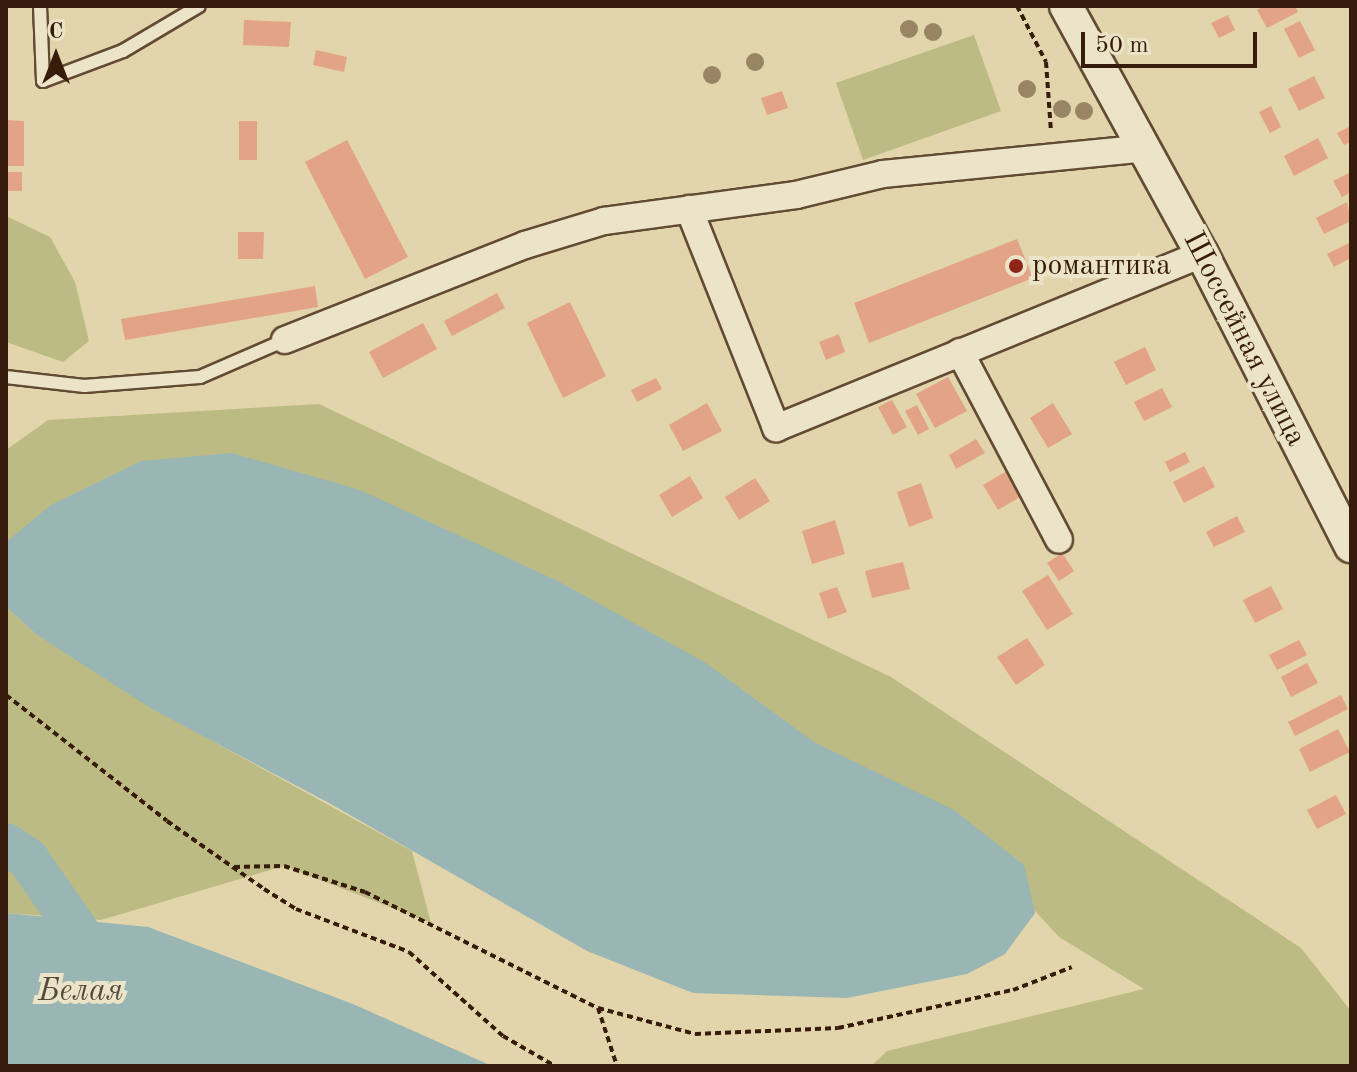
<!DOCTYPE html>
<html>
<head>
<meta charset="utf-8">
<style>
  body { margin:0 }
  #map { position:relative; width:1357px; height:1072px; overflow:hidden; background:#e2d5ab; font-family:"Old Standard TT",serif }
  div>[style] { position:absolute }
  .green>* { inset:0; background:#bcbb83 }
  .water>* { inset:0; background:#99b6b4 }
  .river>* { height:42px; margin:-21px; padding:0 21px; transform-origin:21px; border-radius:21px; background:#99b6b4 }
  .building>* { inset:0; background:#e3a387 }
  .path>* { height:4px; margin-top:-2px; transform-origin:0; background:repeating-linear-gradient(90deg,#381c0b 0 6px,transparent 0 10px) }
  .roads { filter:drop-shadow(2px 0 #624a33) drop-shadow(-2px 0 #624a33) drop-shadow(0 2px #624a33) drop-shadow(0 -2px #624a33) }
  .service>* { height:12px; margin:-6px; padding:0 6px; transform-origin:6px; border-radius:6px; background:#ece4c8 }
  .minor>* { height:26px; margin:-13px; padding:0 13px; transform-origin:13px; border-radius:13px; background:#ece4c8 }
  .tertiary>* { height:32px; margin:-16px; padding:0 16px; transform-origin:16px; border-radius:16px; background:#ece4c8 }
  .trees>* { width:18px; height:18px; margin:-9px; border-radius:50%; background:#978564 }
  .dots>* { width:22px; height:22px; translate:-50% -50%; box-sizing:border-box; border:4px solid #ece4c8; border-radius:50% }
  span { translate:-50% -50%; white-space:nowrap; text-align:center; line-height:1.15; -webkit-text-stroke:8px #ece4c8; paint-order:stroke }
  .poi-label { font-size:30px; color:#381c0b }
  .left { translate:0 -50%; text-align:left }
  .street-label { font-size:30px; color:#381c0b }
  .water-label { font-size:32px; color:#554a3e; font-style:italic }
  .frame { position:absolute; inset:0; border:8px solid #381c0b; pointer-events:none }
  .north { position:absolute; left:16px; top:16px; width:80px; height:80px; -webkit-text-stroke:6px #ece4c8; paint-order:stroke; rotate:0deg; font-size:22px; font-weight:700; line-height:32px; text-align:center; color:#381c0b }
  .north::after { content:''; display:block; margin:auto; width:28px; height:36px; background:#381c0b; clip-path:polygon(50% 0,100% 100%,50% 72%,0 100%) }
  .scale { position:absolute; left:1081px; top:32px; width:176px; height:36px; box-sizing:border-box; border:4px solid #381c0b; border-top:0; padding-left:10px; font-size:24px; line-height:28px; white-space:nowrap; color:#381c0b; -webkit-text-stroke:6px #ece4c8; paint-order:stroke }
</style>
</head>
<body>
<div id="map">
  <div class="green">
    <i style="clip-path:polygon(974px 35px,1001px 111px,863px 160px,836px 83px)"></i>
    <i style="clip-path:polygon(6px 216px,50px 237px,75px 282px,89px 341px,63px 362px,6px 342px)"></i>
    <i style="clip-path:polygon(319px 404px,891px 677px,1301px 948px,1351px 1011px,1351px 1066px,871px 1066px,887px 1051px,1144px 989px,1059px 937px,986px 857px,6px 593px,6px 450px,48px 420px)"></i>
    <i style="clip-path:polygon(6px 607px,37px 635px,205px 737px,412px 851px,431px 923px,284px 866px,101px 920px,6px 913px)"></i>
  </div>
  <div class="water">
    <i style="clip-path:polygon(232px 453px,360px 490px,558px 581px,706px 663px,814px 742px,954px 810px,1024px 865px,1035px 913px,1005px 954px,967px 974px,847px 998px,693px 993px,587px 951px,329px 803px,152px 709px,37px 635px,6px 607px,6px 542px,51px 505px,141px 461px)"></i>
    <i style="clip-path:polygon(6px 913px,148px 927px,353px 1004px,492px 1066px,6px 1066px)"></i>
  </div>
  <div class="river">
    <i style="left:6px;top:844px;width:27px;rotate:34deg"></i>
    <i style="left:28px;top:859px;width:119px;rotate:55.2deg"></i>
    <i style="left:96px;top:957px;width:114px;rotate:72.2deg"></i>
  </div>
  <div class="building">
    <i style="clip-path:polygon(1264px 6px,1295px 6px,1298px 12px,1267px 28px,1257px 10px)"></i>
    <i style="clip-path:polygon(1228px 15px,1235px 30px,1219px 38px,1211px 23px)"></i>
    <i style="clip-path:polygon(244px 20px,291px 22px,289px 47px,243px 45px)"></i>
    <i style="clip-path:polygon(1300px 21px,1315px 50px,1299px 58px,1284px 29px)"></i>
    <i style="clip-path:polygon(316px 50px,347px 57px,344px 72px,313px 65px)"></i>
    <i style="clip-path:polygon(1314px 76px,1325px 98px,1299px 111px,1288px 89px)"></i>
    <i style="clip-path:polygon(782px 91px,788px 108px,767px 115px,761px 98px)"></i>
    <i style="clip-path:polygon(1271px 106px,1281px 127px,1270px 133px,1259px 112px)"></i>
    <i style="clip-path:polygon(6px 120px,24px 121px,24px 166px,6px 166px)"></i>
    <i style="clip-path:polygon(239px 121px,257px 121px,257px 160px,239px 160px)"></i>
    <i style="clip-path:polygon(1351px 126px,1351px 142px,1344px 145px,1337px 133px)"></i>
    <i style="clip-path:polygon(1318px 138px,1328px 158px,1294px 176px,1284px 156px)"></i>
    <i style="clip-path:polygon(347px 140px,408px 257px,365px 279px,305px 162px)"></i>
    <i style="clip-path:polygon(6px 172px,22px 172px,22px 191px,6px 191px)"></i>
    <i style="clip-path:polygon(1351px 172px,1351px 192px,1342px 197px,1333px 181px)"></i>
    <i style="clip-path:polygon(1347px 202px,1351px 221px,1324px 234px,1316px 218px)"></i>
    <i style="clip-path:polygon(238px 232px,264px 232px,263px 259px,238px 259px)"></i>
    <i style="clip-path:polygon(1017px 239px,1033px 278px,869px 343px,854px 303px)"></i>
    <i style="clip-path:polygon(1351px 242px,1351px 258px,1334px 267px,1327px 254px)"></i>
    <i style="clip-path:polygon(315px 286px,318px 307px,125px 340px,121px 319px)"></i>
    <i style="clip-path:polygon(497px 293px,505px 308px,452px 336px,444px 321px)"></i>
    <i style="clip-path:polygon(570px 302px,606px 376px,563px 398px,527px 323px)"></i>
    <i style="clip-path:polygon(423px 323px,437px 349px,383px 378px,369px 352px)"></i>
    <i style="clip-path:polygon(839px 334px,845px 352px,826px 360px,819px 342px)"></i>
    <i style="clip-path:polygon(1145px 347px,1156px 370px,1126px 385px,1114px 362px)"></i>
    <i style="clip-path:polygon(948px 377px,967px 411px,935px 428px,916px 394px)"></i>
    <i style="clip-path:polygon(656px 378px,662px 389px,637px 402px,631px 390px)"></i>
    <i style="clip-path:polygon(1162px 388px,1172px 407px,1144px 421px,1134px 402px)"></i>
    <i style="clip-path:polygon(892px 400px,907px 427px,893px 435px,878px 407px)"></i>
    <i style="clip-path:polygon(707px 403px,722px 431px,683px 451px,669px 425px)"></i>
    <i style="clip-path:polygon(1053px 403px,1072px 434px,1048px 448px,1030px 418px)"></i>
    <i style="clip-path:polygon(917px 405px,929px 429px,918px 435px,905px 411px)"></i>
    <i style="clip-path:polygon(976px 439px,985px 453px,956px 469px,949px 455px)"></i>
    <i style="clip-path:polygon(1185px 452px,1190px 462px,1170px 472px,1165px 462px)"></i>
    <i style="clip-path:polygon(1204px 466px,1215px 487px,1184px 503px,1173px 482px)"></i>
    <i style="clip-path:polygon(1010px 469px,1025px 494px,998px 510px,983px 485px)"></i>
    <i style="clip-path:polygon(690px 476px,703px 498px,672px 517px,659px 495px)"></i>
    <i style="clip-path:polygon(755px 478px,770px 501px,739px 520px,725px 497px)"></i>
    <i style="clip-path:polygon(921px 483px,933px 518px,909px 527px,897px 492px)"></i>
    <i style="clip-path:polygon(1237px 516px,1245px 532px,1214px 547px,1206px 532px)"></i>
    <i style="clip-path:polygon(835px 520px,845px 554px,812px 564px,802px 531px)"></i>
    <i style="clip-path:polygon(1062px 553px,1074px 571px,1059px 581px,1047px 563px)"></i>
    <i style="clip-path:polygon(903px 562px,910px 589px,872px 598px,865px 571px)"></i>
    <i style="clip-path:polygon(1048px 575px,1073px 614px,1047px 630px,1022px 591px)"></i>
    <i style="clip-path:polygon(1271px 586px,1283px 609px,1255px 623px,1243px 600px)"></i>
    <i style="clip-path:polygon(837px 587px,847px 612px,828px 619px,819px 593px)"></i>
    <i style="clip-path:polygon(1027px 638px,1045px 665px,1016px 685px,997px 657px)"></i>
    <i style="clip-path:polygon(1299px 640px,1307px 655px,1277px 670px,1269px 655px)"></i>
    <i style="clip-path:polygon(1307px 663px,1318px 683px,1291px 697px,1281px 677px)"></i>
    <i style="clip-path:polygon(1341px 695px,1348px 709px,1295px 736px,1288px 722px)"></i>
    <i style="clip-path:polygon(1338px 729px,1350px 752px,1310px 772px,1299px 749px)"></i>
    <i style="clip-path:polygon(1336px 795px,1346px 814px,1317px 829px,1307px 810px)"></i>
  </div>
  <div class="path">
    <i style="left:1017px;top:6px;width:63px;rotate:62.6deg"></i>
    <i style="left:1046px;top:62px;width:70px;rotate:85.9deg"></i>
    <i style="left:6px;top:695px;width:204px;rotate:38deg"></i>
    <i style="left:167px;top:821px;width:118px;rotate:35deg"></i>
    <i style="left:264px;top:889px;width:38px;rotate:32deg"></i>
    <i style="left:296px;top:909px;width:121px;rotate:20.8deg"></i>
    <i style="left:409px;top:952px;width:126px;rotate:41.8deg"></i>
    <i style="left:503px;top:1036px;width:60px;rotate:30deg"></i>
    <i style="left:234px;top:867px;width:50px;rotate:-1.1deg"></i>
    <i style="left:284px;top:866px;width:85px;rotate:17.8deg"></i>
    <i style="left:365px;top:892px;width:260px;rotate:26.5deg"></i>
    <i style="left:598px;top:1008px;width:61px;rotate:71.9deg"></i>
    <i style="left:598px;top:1008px;width:100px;rotate:15deg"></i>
    <i style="left:695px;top:1034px;width:143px;rotate:-2.4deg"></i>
    <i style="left:838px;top:1028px;width:179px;rotate:-12.3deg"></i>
    <i style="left:1013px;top:990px;width:63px;rotate:-21.3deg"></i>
  </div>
  <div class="roads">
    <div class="service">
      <i style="left:40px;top:6px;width:75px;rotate:87.7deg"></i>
      <i style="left:43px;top:81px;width:85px;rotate:-20.6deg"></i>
      <i style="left:123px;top:51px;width:88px;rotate:-30.6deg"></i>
      <i style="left:6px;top:377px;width:79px;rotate:6.6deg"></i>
      <i style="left:84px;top:386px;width:116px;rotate:-4.4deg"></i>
      <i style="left:200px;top:377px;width:93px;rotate:-23.5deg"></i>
    </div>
    <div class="minor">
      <i style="left:689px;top:209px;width:236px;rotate:68.3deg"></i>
      <i style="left:776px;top:428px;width:460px;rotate:-22.2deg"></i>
      <i style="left:285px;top:340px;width:258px;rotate:-21.6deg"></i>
      <i style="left:525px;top:245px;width:83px;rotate:-16.9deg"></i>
      <i style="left:604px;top:221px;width:194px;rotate:-7.7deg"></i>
      <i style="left:796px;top:195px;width:89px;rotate:-13.6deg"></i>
      <i style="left:883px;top:174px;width:258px;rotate:-5.6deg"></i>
      <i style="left:960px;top:352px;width:212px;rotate:62.2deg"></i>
    </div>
    <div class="tertiary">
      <i style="left:1066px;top:6px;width:283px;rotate:61.3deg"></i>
      <i style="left:1202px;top:254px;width:328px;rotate:63deg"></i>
    </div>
  </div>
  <div class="trees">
    <i style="left:909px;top:29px"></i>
    <i style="left:933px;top:32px"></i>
    <i style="left:755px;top:62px"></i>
    <i style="left:712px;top:75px"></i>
    <i style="left:1027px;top:89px"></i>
    <i style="left:1062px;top:109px"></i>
    <i style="left:1084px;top:111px"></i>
  </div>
  <div class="dots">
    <i style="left:1016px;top:266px;background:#8f2418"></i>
  </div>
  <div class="poi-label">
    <span class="left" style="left:1032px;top:266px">романтика</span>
  </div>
  <div class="street-label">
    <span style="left:1244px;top:339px;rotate:63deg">Шоссейная улица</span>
  </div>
  <div class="water-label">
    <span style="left:81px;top:992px">Белая</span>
  </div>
  <div class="frame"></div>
  <div class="north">С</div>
  <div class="scale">50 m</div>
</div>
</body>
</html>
